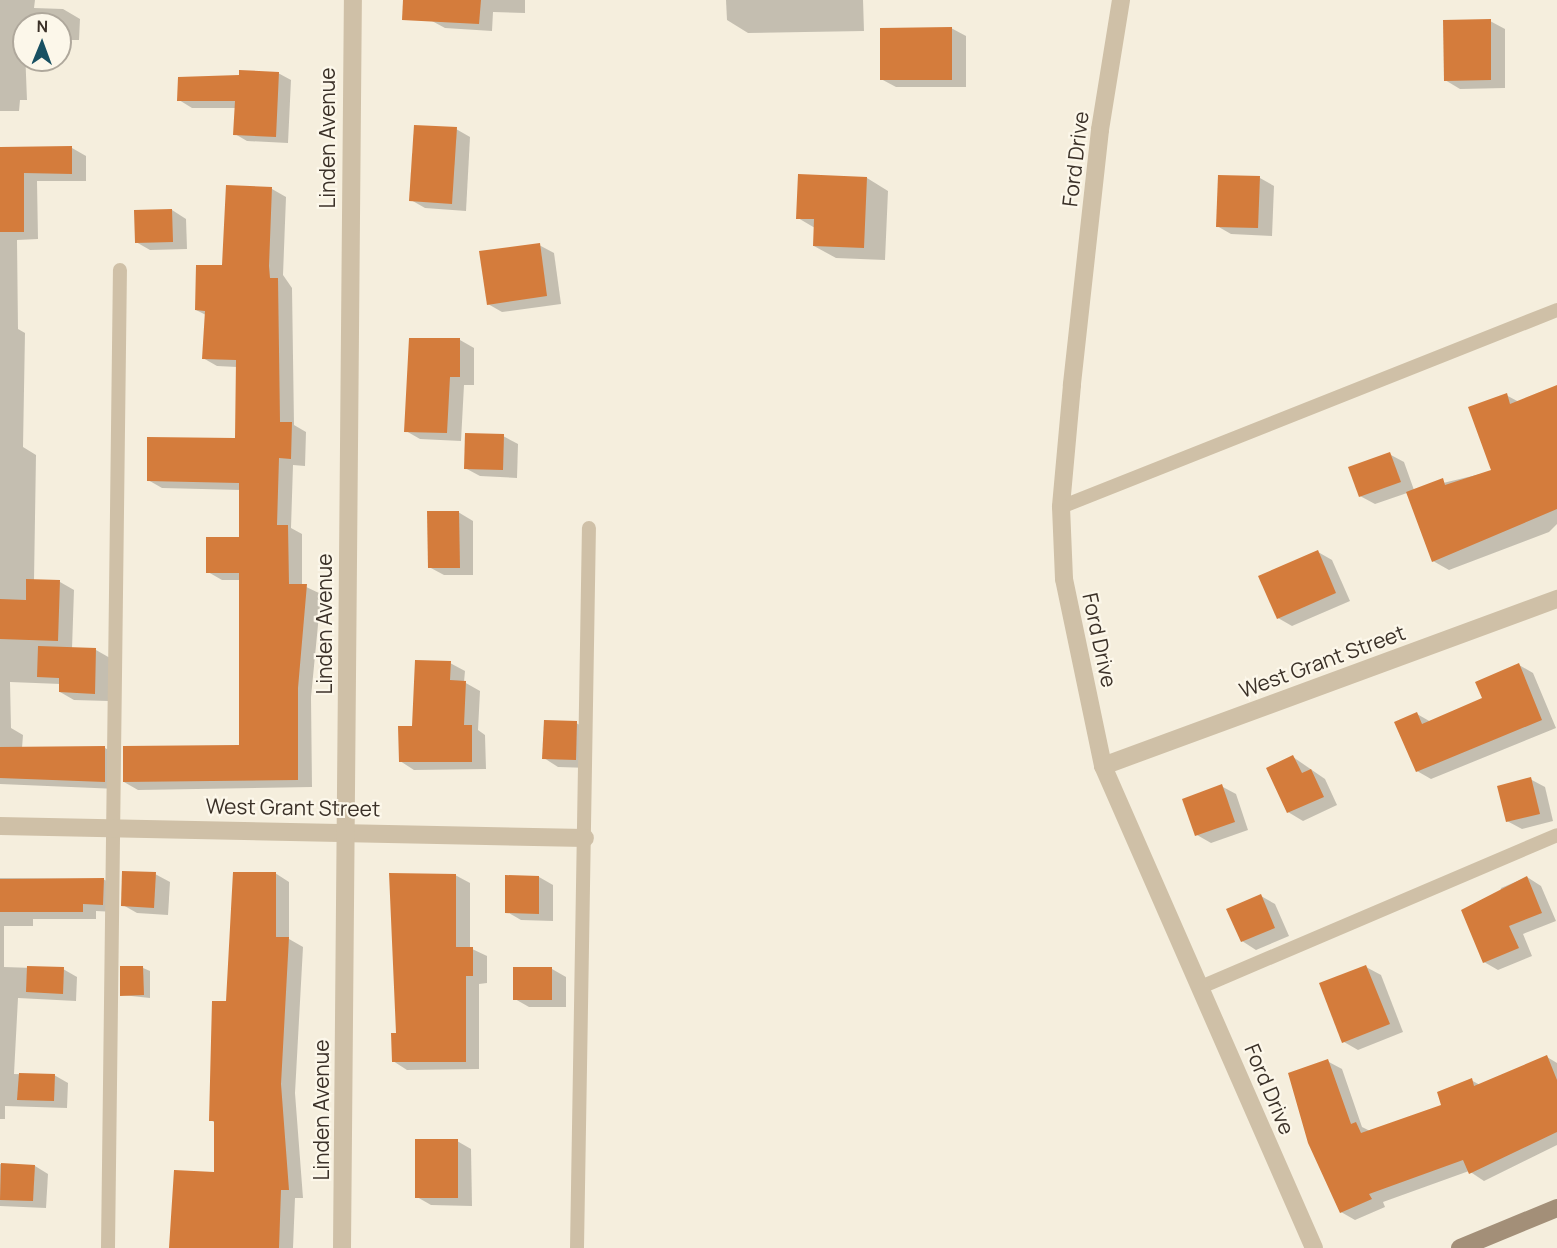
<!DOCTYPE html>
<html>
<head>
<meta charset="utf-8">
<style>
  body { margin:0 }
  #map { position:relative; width:1557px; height:1248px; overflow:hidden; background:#f5eedd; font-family:Manrope,sans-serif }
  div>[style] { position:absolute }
  .shadow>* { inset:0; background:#0003 }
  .building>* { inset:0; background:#d47c3c }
  .lane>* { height:14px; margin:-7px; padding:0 7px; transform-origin:7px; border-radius:7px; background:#cfc0a7 }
  .street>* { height:18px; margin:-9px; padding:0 9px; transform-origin:9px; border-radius:9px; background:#cfc0a7 }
  .secondary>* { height:18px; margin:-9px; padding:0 9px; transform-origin:9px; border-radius:9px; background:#a38f78 }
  span { translate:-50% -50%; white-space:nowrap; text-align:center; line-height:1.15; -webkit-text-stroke:4.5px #fcf7ea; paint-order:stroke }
  .street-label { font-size:21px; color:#3b3128 }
  .north { position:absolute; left:12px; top:12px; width:60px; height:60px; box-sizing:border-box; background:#fcf7ea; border:2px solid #afa89c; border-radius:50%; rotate:1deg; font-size:16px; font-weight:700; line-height:24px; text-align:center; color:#3b3128 }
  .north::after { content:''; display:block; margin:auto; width:21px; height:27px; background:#185062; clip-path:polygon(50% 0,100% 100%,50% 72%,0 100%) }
</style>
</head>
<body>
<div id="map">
  <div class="shadow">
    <i style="clip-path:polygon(0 0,35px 0,34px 8px,63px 9px,80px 19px,79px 40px,60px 40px,60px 24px,24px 24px,27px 100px,20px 100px,19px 111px,0 111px)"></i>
    <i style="clip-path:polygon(435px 0,525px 0,525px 13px,493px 12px,492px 31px,445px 28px,432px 21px)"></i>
    <i style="clip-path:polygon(726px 0,863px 0,864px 31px,748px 33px,727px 20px)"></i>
    <i style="clip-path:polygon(1490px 21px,1505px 29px,1505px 88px,1460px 89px,1445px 80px)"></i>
    <i style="clip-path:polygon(951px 28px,966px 36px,966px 87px,896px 87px,881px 79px)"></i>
    <i style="clip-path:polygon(278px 73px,291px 80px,288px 143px,247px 141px,235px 134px,236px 108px,192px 108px,179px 100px)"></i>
    <i style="clip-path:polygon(456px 129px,470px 137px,466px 211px,425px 208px,411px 200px)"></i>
    <i style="clip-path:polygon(0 148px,72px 148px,86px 156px,86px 181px,37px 181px,38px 239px,17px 240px,18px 329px,25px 333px,23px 447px,36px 455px,34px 581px,60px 582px,74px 590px,72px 649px,96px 650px,110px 658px,108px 701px,74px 700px,60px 692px,61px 684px,10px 682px,11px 728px,23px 735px,22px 748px,105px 748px,119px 756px,118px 789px,0 784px)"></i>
    <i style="clip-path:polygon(867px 178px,888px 191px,885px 260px,836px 258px,814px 246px,815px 228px,798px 218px)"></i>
    <i style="clip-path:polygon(1260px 178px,1274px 186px,1272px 236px,1231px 234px,1217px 226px)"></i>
    <i style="clip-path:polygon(227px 187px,272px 189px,286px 197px,283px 275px,292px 288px,294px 425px,306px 432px,305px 466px,293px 465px,291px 528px,302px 534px,302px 585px,321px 594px,311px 697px,312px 787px,138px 790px,124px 782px,240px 747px,240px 580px,222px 580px,208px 572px,241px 538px,241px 490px,162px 488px,148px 480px,237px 440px,237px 367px,217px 366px,203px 358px,206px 315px,196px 310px,224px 267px)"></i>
    <i style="clip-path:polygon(172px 210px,186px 219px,187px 249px,150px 250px,136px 242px)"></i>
    <i style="clip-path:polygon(539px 245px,554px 253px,561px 304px,502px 312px,488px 304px)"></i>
    <i style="clip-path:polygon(410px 339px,460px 340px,474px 348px,474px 385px,464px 385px,461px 441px,420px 439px,406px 431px)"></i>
    <i style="clip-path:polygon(1557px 387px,1557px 524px,1549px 532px,1449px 570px,1433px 561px,1407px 493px,1375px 504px,1360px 496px,1389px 454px,1404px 462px,1414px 490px,1493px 471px,1506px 395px,1519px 402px)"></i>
    <i style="clip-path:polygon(503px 436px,518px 444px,517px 478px,480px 476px,465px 468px)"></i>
    <i style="clip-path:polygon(458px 512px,473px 521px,473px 575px,444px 575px,429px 567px)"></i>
    <i style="clip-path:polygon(1318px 552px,1332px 560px,1350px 601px,1292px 626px,1278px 618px)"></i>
    <i style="clip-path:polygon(450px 663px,465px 671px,464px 682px,480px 691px,478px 730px,485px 735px,486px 769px,414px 770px,400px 761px)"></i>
    <i style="clip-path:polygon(1519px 665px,1533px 673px,1556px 728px,1431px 779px,1417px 771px,1417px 714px,1431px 722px,1483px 699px)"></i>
    <i style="clip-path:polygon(576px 723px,591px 731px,590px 768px,558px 767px,544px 758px)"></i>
    <i style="clip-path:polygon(1293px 757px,1325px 779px,1337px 805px,1303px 821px,1288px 812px)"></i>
    <i style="clip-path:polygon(1530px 779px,1545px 787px,1553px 821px,1522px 829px,1507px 821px)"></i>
    <i style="clip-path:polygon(1221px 786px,1236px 794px,1248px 830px,1211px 843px,1197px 835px)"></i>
    <i style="clip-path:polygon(275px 873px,289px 882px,289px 939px,303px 947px,295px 1093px,303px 1198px,295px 1198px,293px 1248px,170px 1248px,216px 1173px,215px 1123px,211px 1120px)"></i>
    <i style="clip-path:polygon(155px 874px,170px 882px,168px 915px,137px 913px,123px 905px)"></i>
    <i style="clip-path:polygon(455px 875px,470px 883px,470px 948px,487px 956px,487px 983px,479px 984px,479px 1069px,407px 1070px,393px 1061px,398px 1034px)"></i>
    <i style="clip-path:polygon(539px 877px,553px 885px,553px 921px,521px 920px,507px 912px)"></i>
    <i style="clip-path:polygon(1527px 877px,1541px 886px,1556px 921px,1523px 934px,1532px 956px,1498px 970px,1484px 962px,1501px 888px)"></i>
    <i style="clip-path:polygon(0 878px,103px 879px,117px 887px,116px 912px,96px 911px,96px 919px,33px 919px,33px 926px,4px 926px,4px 967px,63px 969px,77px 977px,76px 1001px,18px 998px,14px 1074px,54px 1075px,68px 1083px,67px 1108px,5px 1106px,5px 1119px,0 1119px)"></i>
    <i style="clip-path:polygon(1261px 896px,1275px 904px,1289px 936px,1256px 950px,1242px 941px)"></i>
    <i style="clip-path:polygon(1366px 967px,1381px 975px,1403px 1032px,1358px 1050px,1344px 1042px)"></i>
    <i style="clip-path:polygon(143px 968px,150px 971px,150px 998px,122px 995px)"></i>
    <i style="clip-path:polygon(552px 969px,566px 977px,566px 1007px,529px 1007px,515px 999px)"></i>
    <i style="clip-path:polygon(1547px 1057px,1557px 1063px,1557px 1145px,1484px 1181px,1469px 1171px,1383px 1202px,1385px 1207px,1355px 1220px,1341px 1212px,1327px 1061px,1342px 1069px,1362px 1127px,1370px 1131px,1443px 1106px,1471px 1080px,1480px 1085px)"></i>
    <i style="clip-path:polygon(457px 1141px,471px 1149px,472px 1206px,431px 1205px,417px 1197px)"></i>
    <i style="clip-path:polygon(0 1164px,35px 1166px,48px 1174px,46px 1208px,0 1206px)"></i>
  </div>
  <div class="building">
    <i style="clip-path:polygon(403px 0,481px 0,479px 24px,402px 20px)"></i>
    <i style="clip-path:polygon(1491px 19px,1491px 80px,1444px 81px,1443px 20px)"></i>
    <i style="clip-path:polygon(952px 27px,952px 80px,880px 80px,880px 28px)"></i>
    <i style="clip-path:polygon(239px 70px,279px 72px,276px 137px,233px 135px,235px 101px,177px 101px,178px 77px,239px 75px)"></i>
    <i style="clip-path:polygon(414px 125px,457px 127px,452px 204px,409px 201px)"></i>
    <i style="clip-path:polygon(72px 146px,72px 174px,24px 173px,24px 232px,0 232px,0 147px)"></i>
    <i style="clip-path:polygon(798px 174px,867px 177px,864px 248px,813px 246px,814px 219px,796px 219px)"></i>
    <i style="clip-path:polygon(1218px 175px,1260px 176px,1258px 228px,1216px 227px)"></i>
    <i style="clip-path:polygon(226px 185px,272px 187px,269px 266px,270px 278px,278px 278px,280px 422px,292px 422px,291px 459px,279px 458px,277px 525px,288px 525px,289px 584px,307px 584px,298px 688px,298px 780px,123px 782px,123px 746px,239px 745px,239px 573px,206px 573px,206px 537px,239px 537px,239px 483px,147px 481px,147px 437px,235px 438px,236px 360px,202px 359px,205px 311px,195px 310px,196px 265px,222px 265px)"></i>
    <i style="clip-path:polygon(172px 209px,173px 242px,135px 243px,134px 210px)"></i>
    <i style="clip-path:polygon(540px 243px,547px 296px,487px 305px,479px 251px)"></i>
    <i style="clip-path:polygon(409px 338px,460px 338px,460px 377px,450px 377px,447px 433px,404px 432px)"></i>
    <i style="clip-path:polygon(1557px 385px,1557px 509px,1432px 562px,1406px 492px,1443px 478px,1445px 485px,1491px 470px,1468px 407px,1507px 393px,1510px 404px)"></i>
    <i style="clip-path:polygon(465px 433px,504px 434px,503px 470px,464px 469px)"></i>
    <i style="clip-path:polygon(1390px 452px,1401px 482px,1359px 497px,1348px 467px)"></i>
    <i style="clip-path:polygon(427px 511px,459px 511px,460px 568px,428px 568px)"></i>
    <i style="clip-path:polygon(1318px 550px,1336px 593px,1277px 619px,1258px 576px)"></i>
    <i style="clip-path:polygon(26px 579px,60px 580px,58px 641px,0 639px,0 599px,26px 600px)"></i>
    <i style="clip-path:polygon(38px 646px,96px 648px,95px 694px,59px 692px,59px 678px,37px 677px)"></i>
    <i style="clip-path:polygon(415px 660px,451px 661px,450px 680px,466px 681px,464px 725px,472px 725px,472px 762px,399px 762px,398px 726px,412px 726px)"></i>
    <i style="clip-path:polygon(1519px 663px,1542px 720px,1416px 772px,1394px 722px,1417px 712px,1422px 724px,1482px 698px,1475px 682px)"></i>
    <i style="clip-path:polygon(544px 720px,577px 721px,576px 760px,542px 759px)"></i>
    <i style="clip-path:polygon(105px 746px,105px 782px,0 778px,0 747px)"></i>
    <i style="clip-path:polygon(1293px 755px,1302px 773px,1311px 769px,1324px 797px,1287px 813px,1266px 768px)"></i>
    <i style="clip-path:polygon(1531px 777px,1540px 814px,1506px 822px,1497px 786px)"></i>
    <i style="clip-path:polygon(1222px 784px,1235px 822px,1195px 836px,1182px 799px)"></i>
    <i style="clip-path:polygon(122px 871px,156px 872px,154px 908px,121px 906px)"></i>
    <i style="clip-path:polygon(233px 872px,276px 872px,276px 937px,289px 937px,281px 1084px,289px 1190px,281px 1190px,279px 1248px,169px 1248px,174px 1170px,214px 1172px,214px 1121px,209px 1121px,212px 1001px,226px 1001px)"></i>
    <i style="clip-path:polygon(389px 873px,456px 874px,456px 947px,473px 947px,473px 976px,466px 976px,466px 1062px,392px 1062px,391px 1033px,396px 1033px)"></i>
    <i style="clip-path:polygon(505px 875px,539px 876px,539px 914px,505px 913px)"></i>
    <i style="clip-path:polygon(1527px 876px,1542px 913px,1509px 926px,1519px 948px,1483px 963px,1461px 910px)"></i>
    <i style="clip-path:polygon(104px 878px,103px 905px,83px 904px,83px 912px,0 912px,0 879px)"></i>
    <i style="clip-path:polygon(1261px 894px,1275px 928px,1241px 942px,1226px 909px)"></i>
    <i style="clip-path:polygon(1366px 965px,1390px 1024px,1342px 1043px,1319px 983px)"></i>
    <i style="clip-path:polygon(27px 966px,64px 967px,63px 994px,26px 992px)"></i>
    <i style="clip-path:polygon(120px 966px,143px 966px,144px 995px,120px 996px)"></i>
    <i style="clip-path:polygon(513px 967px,552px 967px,552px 1000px,513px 1000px)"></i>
    <i style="clip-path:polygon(1547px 1055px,1557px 1080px,1557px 1132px,1469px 1174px,1463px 1160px,1369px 1194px,1372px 1199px,1340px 1213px,1308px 1143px,1288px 1073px,1328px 1059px,1351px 1124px,1356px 1122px,1361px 1133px,1441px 1105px,1437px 1092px,1472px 1078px,1474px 1086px)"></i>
    <i style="clip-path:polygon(19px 1073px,55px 1074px,54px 1101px,17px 1100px)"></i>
    <i style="clip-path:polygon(415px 1139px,458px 1139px,458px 1198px,415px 1198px)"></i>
    <i style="clip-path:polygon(1px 1163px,35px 1165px,33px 1201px,0 1200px)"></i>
  </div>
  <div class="lane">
    <i style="left:1061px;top:507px;width:534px;rotate:-21.66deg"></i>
    <i style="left:1201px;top:987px;width:387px;rotate:-23.1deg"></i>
    <i style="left:108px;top:1248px;width:978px;rotate:-89.3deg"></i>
    <i style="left:577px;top:1248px;width:720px;rotate:-89.05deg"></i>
  </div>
  <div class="street">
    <i style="left:1121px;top:0;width:132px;rotate:99.2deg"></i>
    <i style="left:1100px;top:130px;width:257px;rotate:96.3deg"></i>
    <i style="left:1072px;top:385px;width:122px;rotate:95.2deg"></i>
    <i style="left:1061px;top:507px;width:72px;rotate:87.6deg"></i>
    <i style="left:1064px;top:579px;width:191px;rotate:78.2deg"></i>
    <i style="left:1103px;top:766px;width:526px;rotate:66.36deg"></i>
    <i style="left:1103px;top:766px;width:484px;rotate:-20.2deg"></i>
    <i style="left:0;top:826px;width:585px;rotate:1.18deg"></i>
    <i style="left:342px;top:1248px;width:1248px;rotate:-89.5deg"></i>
  </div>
  <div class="secondary">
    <i style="left:1460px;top:1248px;width:105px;rotate:-22.4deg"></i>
  </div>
  <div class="street-label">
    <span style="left:327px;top:138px;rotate:-90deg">Linden Avenue</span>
    <span style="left:1075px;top:159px;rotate:-83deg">Ford Drive</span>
    <span style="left:324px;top:624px;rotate:-90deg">Linden Avenue</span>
    <span style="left:1100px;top:640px;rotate:78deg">Ford Drive</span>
    <span style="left:1322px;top:661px;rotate:-20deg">West Grant Street</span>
    <span style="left:293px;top:807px;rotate:1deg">West Grant Street</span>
    <span style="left:1270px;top:1089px;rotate:67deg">Ford Drive</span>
    <span style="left:321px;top:1110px;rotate:-90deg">Linden Avenue</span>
  </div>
  <div class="north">N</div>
</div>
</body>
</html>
